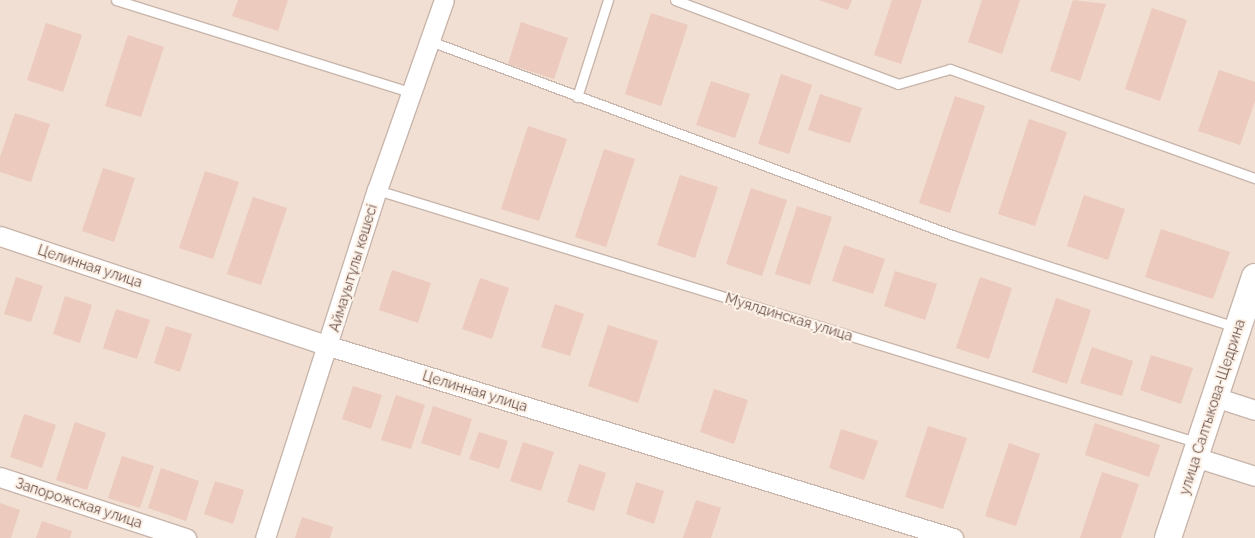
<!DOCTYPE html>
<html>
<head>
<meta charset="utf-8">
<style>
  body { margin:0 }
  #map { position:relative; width:1255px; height:538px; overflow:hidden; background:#f9eee3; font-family:Raleway,sans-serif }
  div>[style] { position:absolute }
  .residential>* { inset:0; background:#f0dfd2 }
  .building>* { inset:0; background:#eccabd }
  .roads { filter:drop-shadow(1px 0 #c8b5ab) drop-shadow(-1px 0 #c8b5ab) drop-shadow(0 1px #c8b5ab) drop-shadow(0 -1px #c8b5ab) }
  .lane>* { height:9px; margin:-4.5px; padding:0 4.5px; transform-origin:4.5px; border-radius:4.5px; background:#fff }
  .street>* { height:19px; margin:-9.5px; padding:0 9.5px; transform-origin:9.5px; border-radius:9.5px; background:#fff }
  .secondary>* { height:26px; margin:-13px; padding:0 13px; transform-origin:13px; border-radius:13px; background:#fff }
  span { translate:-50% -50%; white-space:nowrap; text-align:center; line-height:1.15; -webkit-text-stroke:4px #fdf2e8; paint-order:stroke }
  .street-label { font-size:14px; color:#6e544c }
</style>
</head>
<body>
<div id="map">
  <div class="residential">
    <i style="clip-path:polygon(0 0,1255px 0,1255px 538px,0 538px)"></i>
  </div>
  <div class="building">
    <i style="clip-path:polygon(238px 0,288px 0,278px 31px,232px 16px)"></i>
    <i style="clip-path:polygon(819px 0,852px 0,848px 10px)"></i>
    <i style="clip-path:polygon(892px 0,922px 0,901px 64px,874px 55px)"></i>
    <i style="clip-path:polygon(982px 0,1020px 0,1002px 54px,968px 42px)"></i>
    <i style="clip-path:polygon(1073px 0,1106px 4px,1080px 81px,1050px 71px)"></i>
    <i style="clip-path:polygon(1152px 8px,1187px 20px,1160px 101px,1125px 89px)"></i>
    <i style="clip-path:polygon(651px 13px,688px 25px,661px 106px,625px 94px)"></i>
    <i style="clip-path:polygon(521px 22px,568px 38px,554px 79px,508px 64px)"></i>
    <i style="clip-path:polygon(46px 23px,82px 35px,63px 92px,27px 80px)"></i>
    <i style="clip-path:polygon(128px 35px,164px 47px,141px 117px,105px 106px)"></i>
    <i style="clip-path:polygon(1219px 70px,1255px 82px,1255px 101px,1240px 145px,1198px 131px)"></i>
    <i style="clip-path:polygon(781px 74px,812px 85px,789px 154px,758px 144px)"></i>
    <i style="clip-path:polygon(711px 81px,750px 94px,735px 138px,696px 125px)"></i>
    <i style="clip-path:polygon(820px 94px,862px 108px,850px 143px,808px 130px)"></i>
    <i style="clip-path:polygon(955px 96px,985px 106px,950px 213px,919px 203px)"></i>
    <i style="clip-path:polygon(15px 113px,50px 124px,31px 182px,0 172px,0 157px)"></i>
    <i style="clip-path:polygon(1029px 119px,1067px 132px,1035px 226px,998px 214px)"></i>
    <i style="clip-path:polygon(528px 126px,567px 139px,539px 221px,501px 209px)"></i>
    <i style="clip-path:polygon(604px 149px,635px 159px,606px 247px,575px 237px)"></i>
    <i style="clip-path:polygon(103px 168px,135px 178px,114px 242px,82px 231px)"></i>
    <i style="clip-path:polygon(205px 171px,239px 182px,213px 259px,179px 248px)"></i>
    <i style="clip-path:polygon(680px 175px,718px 187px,695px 258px,657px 245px)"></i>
    <i style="clip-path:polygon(751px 188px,787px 200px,762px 276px,726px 264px)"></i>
    <i style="clip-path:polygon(1084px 195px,1125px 209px,1108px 260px,1067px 246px)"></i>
    <i style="clip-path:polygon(253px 197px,287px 208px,261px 285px,227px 274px)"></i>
    <i style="clip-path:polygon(797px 206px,832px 217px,810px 285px,775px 274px)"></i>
    <i style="clip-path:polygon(1161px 229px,1230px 252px,1213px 299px,1145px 277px)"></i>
    <i style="clip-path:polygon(844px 245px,885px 259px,873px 294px,832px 281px)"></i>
    <i style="clip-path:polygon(392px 270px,431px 283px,418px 323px,379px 310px)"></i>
    <i style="clip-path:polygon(895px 271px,937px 284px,925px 320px,884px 306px)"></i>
    <i style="clip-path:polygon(16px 277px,43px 286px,31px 322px,4px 314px)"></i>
    <i style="clip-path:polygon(980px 277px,1012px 288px,989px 359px,956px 348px)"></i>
    <i style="clip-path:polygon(480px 278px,509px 288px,492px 339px,462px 329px)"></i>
    <i style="clip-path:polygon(65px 296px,92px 305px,80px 343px,53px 334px)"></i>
    <i style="clip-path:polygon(1056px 298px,1091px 310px,1067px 384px,1032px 372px)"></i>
    <i style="clip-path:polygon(555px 304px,584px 314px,570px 356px,541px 347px)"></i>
    <i style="clip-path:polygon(116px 309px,150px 320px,137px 359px,103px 348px)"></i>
    <i style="clip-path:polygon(608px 325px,658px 341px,638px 403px,588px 386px)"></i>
    <i style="clip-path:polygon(166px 326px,192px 334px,180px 372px,154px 363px)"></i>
    <i style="clip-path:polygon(1092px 347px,1133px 361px,1122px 396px,1080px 383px)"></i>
    <i style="clip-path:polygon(1151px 355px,1193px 368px,1181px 404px,1140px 390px)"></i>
    <i style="clip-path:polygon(353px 386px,382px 395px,371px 429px,342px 419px)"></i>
    <i style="clip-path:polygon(714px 389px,748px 400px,734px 444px,700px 432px)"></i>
    <i style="clip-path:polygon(396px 395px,425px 405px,411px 449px,381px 440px)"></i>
    <i style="clip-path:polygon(433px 406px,472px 419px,460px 456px,421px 443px)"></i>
    <i style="clip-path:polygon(24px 414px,56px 425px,42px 468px,10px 457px)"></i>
    <i style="clip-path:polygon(75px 422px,106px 433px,87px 490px,56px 480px)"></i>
    <i style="clip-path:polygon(1095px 423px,1160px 445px,1149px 477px,1085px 455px)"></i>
    <i style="clip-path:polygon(928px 426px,967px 438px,943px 509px,905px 497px)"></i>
    <i style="clip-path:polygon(841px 429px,878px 441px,864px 480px,829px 468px)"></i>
    <i style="clip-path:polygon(479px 432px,508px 441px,499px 469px,469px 459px)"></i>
    <i style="clip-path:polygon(523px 442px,554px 452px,541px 491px,510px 481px)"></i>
    <i style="clip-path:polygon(1009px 443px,1040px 454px,1016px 526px,985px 516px)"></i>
    <i style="clip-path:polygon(122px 456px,154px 466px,140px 508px,108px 498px)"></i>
    <i style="clip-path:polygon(579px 464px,606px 473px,594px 511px,567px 502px)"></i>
    <i style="clip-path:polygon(161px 468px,199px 481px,186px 521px,148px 508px)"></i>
    <i style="clip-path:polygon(1102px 472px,1139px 484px,1121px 538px,1080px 538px)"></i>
    <i style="clip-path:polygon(215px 481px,244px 490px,233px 524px,204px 514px)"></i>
    <i style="clip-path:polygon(636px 482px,664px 491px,654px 524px,626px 514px)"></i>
    <i style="clip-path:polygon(696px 500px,721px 508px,711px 538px,683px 538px)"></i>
    <i style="clip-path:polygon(0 503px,20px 510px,11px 538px,0 538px)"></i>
    <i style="clip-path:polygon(302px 517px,333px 527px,330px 538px,295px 538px)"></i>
    <i style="clip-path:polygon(42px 521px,72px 531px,70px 538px,36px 538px)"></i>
  </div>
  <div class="roads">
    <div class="lane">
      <i style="left:116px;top:0;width:310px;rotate:17.4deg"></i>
      <i style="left:675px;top:0;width:238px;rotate:20.6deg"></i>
      <i style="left:898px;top:84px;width:54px;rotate:-16.1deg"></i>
      <i style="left:950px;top:69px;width:324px;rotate:19.7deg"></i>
      <i style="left:430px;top:41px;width:557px;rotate:20.39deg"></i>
      <i style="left:952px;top:235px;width:298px;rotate:18deg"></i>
      <i style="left:577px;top:97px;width:102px;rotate:-72.3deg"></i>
      <i style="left:377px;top:190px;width:860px;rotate:17.11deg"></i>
    </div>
    <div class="street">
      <i style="left:0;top:236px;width:347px;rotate:18.5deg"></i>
      <i style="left:329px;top:346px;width:653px;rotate:17.1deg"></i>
      <i style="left:1215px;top:397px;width:42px;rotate:18deg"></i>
      <i style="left:1195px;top:457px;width:63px;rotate:17.6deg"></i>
      <i style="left:0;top:477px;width:196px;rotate:18.2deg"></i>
      <i style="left:265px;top:538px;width:366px;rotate:-72.2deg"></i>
      <i style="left:377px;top:190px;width:201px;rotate:-70.6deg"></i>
    </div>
    <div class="secondary">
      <i style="left:1168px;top:538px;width:275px;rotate:-71.6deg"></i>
    </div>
  </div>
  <div class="street-label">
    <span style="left:90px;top:266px;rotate:18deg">Целинная улица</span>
    <span style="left:353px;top:268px;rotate:-73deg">Аймауытұлы көшесі</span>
    <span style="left:789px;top:317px;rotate:17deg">Муялдинская улица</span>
    <span style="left:475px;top:391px;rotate:17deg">Целинная улица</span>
    <span style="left:1212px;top:407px;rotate:-72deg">улица Салтыкова-Щедрина</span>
    <span style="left:79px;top:503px;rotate:18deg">Запорожская улица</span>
  </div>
</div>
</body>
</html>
